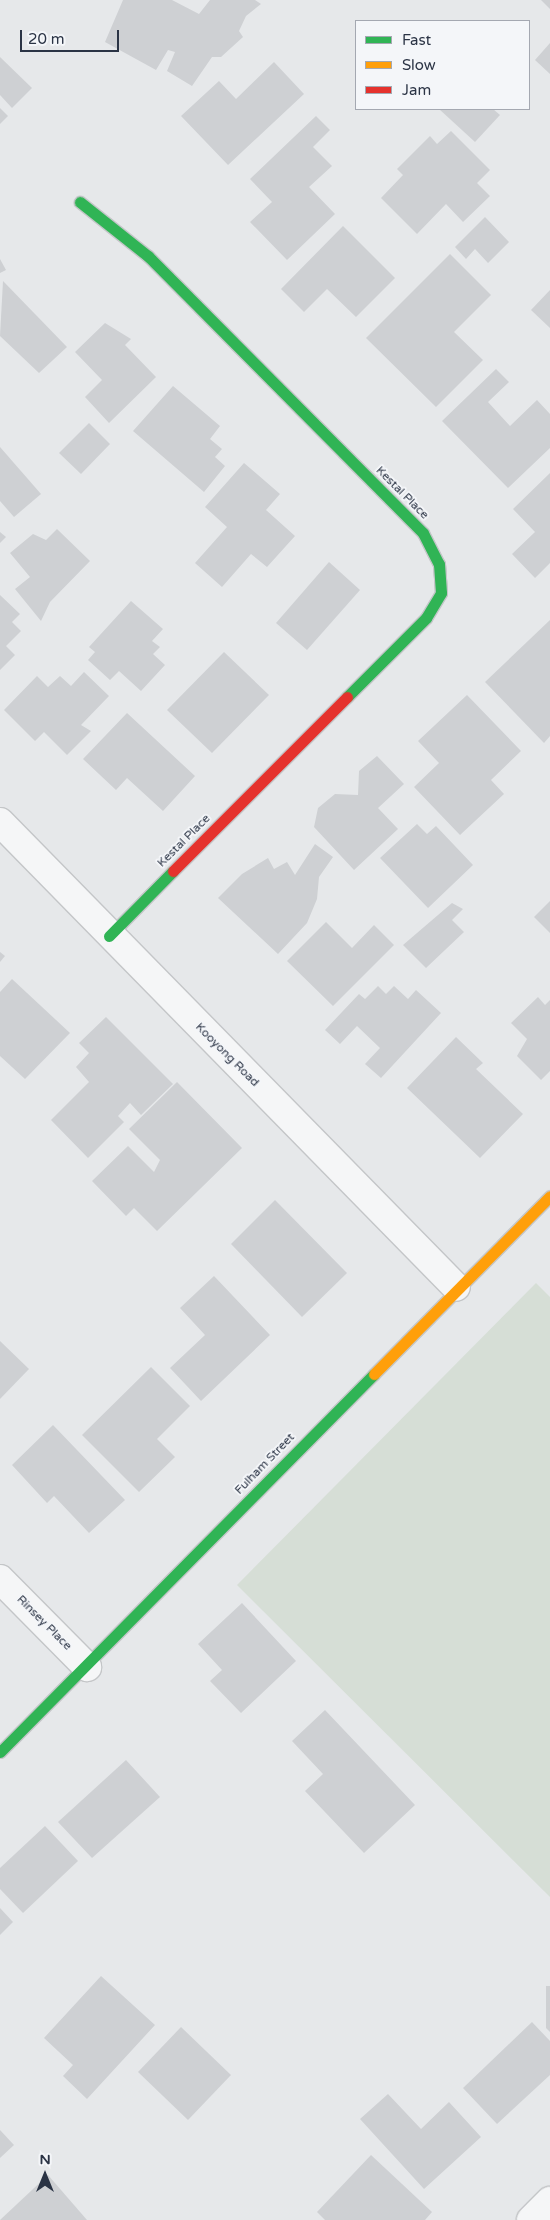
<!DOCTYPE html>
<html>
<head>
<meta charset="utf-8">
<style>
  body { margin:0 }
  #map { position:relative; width:550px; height:2220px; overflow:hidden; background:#e6e8ea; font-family:"Varela Round",sans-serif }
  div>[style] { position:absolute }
  .green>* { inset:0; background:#d6ded6 }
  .building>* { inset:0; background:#ced0d3 }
  .roads { filter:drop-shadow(1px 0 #c4c6c8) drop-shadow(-1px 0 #c4c6c8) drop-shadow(0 1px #c4c6c8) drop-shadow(0 -1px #c4c6c8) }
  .street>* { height:28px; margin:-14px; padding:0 14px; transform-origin:14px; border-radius:14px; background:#f5f6f7 }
  .fast>* { height:11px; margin:-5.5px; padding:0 5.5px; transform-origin:5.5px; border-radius:5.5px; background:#30b455 }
  .slow>* { height:11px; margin:-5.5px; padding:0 5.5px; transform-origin:5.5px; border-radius:5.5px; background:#ff9f0a }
  .jam>* { height:11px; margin:-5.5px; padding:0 5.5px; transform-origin:5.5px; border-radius:5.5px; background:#e5322d }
  span { translate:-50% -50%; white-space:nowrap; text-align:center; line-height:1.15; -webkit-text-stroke:4px #f4f6f9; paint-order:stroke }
  .street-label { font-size:12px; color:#2b3445 }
  .legend { position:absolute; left:355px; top:20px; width:175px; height:90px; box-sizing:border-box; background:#f4f6f9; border:1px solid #a4a8b1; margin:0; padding:6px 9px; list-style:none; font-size:15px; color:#2b3445 }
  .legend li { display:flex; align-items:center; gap:10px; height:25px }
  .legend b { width:25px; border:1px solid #a4a8b1 }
  .north { position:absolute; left:20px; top:2150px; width:50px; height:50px; -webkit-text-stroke:4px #f4f6f9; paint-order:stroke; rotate:0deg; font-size:14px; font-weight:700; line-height:20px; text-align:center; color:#2b3445 }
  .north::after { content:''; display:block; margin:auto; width:18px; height:22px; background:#2b3445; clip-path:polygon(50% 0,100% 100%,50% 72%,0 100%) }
  .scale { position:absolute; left:20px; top:30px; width:99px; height:22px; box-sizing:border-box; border:2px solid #2b3445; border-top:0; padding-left:6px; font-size:15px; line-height:18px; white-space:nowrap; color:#2b3445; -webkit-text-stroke:4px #f4f6f9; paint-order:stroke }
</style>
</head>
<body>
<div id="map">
  <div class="green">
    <i style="clip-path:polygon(536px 1283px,550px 1297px,550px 1897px,237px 1585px)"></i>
  </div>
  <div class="building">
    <i style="clip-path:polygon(123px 0,172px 0,199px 14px,210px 0,255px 0,261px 4px,246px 16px,239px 31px,243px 37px,221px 57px,212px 57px,192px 86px,167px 71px,175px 52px,168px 50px,156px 70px,105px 42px)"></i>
    <i style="clip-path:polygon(541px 0,550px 0,550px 9px)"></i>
    <i style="clip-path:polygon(550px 43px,550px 74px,535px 60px)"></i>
    <i style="clip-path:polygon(0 57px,32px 88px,12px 108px,0 95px)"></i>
    <i style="clip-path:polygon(274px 62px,304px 94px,228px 165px,181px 116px,219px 81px,236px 99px)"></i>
    <i style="clip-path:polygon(0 108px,8px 116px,0 124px)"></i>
    <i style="clip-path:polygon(439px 109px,493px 109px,500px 115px,475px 142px)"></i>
    <i style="clip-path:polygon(316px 116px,330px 130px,313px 147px,332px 166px,309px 187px,335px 214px,287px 260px,250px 222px,272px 202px,250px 179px)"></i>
    <i style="clip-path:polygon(451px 131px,490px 170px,477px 183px,490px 196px,463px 222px,446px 204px,417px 234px,381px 198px,403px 175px,397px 169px,430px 136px,437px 144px)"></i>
    <i style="clip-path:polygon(485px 217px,509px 242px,488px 263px,475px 249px,466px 259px,455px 247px)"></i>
    <i style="clip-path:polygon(343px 226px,395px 278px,356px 317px,327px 289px,304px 312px,281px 289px)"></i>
    <i style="clip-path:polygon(450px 254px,491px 295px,454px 332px,483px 360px,436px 407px,366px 338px)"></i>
    <i style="clip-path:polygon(0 259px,6px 270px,0 273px)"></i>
    <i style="clip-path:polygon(3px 281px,67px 347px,39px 373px,0 336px)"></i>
    <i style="clip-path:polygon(550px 290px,550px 328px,531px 310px)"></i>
    <i style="clip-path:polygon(105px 323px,131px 339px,125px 345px,156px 377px,109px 423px,85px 397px,102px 380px,75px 352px)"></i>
    <i style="clip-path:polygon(496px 369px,509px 382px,488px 402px,510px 426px,537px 400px,550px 414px,550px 448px,508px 488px,442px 421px)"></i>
    <i style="clip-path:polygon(173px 386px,220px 426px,210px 439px,222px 449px,215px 457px,225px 466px,204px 492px,133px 431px)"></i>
    <i style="clip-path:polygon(89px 423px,110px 444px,81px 474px,59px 453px)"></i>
    <i style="clip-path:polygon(0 447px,41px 494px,14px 517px,0 501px)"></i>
    <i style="clip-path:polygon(244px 463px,280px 494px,266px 510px,295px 536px,267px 567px,251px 554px,222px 587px,195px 563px,227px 527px,205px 507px)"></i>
    <i style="clip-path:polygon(550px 473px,550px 563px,535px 578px,512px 554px,535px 532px,513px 509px)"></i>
    <i style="clip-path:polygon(57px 529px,90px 561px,50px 602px,41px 621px,15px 589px,30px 577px,10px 553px,33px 534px,46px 540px)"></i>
    <i style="clip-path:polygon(0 532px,6px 537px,0 543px)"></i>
    <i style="clip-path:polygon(329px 562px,360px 590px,307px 650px,276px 623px)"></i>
    <i style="clip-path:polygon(0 595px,20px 614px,12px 622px,21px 631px,6px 646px,15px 655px,0 670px)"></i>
    <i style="clip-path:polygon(131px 601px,163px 629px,152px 641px,160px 647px,153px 654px,165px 665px,141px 691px,119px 671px,110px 680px,88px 660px,95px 652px,89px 647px)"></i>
    <i style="clip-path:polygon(550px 620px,550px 736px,544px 743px,485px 682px)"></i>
    <i style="clip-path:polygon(224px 652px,269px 695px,212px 753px,167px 710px)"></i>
    <i style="clip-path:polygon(84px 672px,109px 696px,81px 725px,91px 731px,67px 755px,44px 732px,35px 741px,4px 710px,37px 676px,48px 687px,60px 676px,71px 686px)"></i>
    <i style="clip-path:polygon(467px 695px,521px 751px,491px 780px,504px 794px,460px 835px,414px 787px,439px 763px,418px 741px)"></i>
    <i style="clip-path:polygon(127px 713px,195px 776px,163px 811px,127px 778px,116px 790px,83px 759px)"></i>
    <i style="clip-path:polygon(377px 756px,404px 784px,378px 808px,398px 829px,354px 870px,314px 827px,318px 808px,335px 794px,358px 795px,359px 771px)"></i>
    <i style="clip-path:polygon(417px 824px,427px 834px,436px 826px,473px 865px,428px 908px,380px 858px)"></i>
    <i style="clip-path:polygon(315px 844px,333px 857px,319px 877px,317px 899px,307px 923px,278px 954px,218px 898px,242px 874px,268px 858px,274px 869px,287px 862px,295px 875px)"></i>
    <i style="clip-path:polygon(550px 901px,550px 933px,534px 917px)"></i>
    <i style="clip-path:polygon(452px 903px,463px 909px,452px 920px,464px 932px,426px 968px,403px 945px)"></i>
    <i style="clip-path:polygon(326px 922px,352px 948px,374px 925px,394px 945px,333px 1006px,287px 961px)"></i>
    <i style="clip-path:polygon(0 952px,5px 956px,0 962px)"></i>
    <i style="clip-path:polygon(12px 979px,70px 1033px,25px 1079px,0 1056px,0 992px)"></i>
    <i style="clip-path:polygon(378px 986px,386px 994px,394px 986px,408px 999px,416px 990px,441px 1013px,381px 1078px,365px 1064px,380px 1048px,357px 1026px,340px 1044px,325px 1030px,359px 994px,365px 999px)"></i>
    <i style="clip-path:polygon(538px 997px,545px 1005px,550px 1000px,550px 1071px,541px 1080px,517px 1056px,527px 1039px,511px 1023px)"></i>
    <i style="clip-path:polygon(106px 1017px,173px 1084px,141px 1115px,130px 1103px,118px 1116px,124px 1122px,88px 1158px,51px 1120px,89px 1082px,76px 1067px,89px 1053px,79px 1043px)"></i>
    <i style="clip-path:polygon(456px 1037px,483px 1063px,476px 1069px,523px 1114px,480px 1158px,407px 1088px)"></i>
    <i style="clip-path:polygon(177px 1082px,242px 1148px,157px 1231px,134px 1208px,126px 1216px,92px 1181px,128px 1146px,154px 1172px,160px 1160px,129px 1129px)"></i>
    <i style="clip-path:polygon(275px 1200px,347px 1273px,302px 1317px,231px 1244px)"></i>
    <i style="clip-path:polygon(214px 1276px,270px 1335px,201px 1401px,170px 1368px,205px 1335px,180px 1308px)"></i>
    <i style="clip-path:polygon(0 1341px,29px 1369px,0 1399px)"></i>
    <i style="clip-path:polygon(151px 1367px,190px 1406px,157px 1439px,175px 1457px,139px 1492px,82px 1435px)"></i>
    <i style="clip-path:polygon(53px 1425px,125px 1500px,89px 1533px,54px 1496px,47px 1503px,12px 1465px)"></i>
    <i style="clip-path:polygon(242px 1603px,296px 1661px,241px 1713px,210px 1681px,222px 1670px,198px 1644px)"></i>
    <i style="clip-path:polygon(325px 1710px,415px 1805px,364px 1853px,305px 1791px,323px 1774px,292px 1741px)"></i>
    <i style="clip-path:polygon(126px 1760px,160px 1797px,92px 1858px,58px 1822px)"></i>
    <i style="clip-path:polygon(45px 1826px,78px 1861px,23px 1913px,0 1889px,0 1868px)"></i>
    <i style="clip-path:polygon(0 1908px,13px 1922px,0 1935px)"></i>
    <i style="clip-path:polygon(101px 1976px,155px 2025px,87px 2099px,63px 2076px,73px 2065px,44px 2038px)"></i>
    <i style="clip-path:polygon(546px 1986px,550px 1986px,550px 2032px,546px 2028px)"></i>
    <i style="clip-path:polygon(532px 2022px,550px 2041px,550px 2075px,497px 2124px,463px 2088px)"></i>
    <i style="clip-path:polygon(181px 2027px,231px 2075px,188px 2120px,138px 2072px)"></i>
    <i style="clip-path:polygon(388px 2094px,421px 2129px,449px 2102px,481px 2137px,424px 2189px,360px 2119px)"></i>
    <i style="clip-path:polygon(0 2130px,14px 2145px,0 2158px)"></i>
    <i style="clip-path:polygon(371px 2155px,432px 2212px,425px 2220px,325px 2220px,317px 2212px)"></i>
    <i style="clip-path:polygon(48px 2175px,87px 2220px,0 2220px)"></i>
  </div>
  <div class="roads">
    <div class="street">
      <i style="left:0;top:822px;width:651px;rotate:45.56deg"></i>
      <i style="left:0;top:1579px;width:124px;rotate:45.3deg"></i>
      <i style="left:531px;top:2220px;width:27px;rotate:-45deg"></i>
    </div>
    <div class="fast">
      <i style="left:80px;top:202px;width:87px;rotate:38.5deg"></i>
      <i style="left:148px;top:256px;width:390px;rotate:45.2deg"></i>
      <i style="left:423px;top:533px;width:35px;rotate:63deg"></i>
      <i style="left:439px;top:564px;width:29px;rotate:86deg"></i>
      <i style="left:441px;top:593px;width:29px;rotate:121deg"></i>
      <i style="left:426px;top:618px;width:112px;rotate:135deg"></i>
      <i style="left:109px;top:936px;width:91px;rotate:-45.4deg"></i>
      <i style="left:0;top:1752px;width:532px;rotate:-45.3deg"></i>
    </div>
    <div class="slow">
      <i style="left:374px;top:1374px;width:250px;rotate:-45.3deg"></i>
    </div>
    <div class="jam">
      <i style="left:173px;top:871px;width:246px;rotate:-45deg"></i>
    </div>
  </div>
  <div class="street-label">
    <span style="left:402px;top:493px;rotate:45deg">Kestal Place</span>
    <span style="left:184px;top:841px;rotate:-45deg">Kestal Place</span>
    <span style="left:227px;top:1055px;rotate:45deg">Kooyong Road</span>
    <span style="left:265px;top:1464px;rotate:-46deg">Fulham Street</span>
    <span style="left:44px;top:1623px;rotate:45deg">Rinsey Place</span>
  </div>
  <ul class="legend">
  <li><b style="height:6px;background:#30b455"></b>Fast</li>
  <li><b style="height:6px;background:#ff9f0a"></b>Slow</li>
  <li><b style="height:6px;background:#e5322d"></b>Jam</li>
  </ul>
  <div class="north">N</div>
  <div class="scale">20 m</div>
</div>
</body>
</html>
